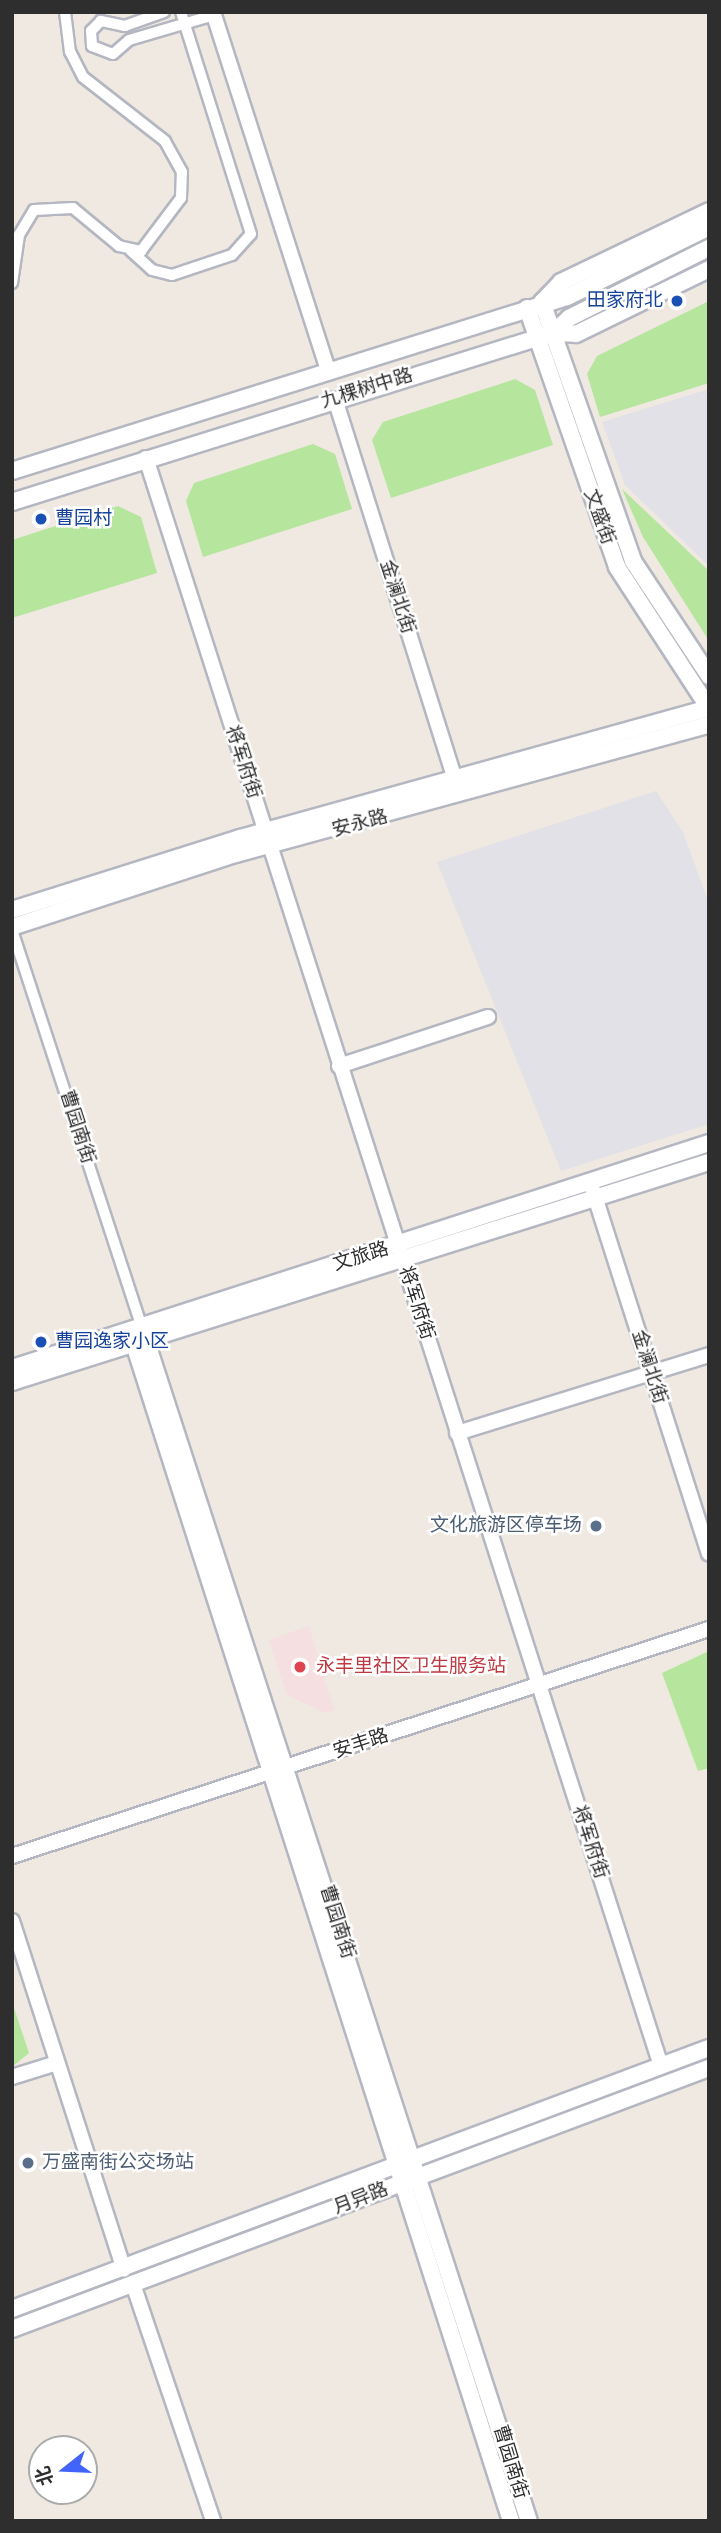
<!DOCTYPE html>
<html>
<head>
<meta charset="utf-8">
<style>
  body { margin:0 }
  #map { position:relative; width:721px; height:2533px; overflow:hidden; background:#efe9e1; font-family:Signika,"Noto Sans SC",sans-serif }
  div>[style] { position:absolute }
  .industrial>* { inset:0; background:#e3e1e8 }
  .medical>* { inset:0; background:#f5dfe0 }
  .green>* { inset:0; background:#b6e59e }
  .roads { filter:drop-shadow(2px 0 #b4b7c1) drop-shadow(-2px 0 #b4b7c1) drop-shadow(0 2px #b4b7c1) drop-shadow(0 -2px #b4b7c1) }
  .minor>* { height:10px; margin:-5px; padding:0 5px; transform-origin:5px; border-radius:5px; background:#fff }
  .tertiary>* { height:14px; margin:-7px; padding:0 7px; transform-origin:7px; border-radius:7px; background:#fff }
  .secondary>* { height:16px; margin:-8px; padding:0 8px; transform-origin:8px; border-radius:8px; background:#fff }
  .dots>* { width:19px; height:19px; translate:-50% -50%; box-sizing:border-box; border:4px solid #fff; border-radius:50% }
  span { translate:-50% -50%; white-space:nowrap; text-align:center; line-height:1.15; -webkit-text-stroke:5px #fff; paint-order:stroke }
  .transit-label { font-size:19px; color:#164399 }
  .right { translate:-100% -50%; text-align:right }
  .left { translate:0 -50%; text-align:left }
  .street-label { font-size:19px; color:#2e2e2e }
  .service-label { font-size:19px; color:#4e5e75 }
  .health-label { font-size:19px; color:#be3a42 }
  .frame { position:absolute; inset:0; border:14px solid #2e2e2e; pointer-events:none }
  .north { position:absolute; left:28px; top:2435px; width:70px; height:70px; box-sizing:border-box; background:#fff; border:2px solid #ababab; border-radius:50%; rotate:252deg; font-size:19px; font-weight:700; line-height:28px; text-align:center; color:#2e2e2e }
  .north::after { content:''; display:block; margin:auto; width:24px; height:32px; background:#4264fb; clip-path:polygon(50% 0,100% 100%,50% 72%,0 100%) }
</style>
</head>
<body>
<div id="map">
  <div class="industrial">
    <i style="clip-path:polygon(709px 389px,709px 566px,625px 485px,602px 422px)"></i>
    <i style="clip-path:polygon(656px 791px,683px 832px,709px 903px,709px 1124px,561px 1171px,437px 862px)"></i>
  </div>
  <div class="medical">
    <i style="clip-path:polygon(309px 1626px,334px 1710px,325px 1713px,287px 1695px,269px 1640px)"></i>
  </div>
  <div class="green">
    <i style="clip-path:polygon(709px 301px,709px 383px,600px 417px,587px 374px,597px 356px)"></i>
    <i style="clip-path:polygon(515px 379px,535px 390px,553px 445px,391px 498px,372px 440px,383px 422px)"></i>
    <i style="clip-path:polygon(313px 444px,335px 454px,352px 509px,203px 557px,186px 501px,194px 483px)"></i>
    <i style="clip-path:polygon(622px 489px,709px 571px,709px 641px,643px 537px)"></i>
    <i style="clip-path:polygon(118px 506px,141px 517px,157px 573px,12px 618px,12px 540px)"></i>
    <i style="clip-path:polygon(709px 1651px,709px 1768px,698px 1771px,662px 1673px)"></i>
    <i style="clip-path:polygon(12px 2002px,29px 2053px,12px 2067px)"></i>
  </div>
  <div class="roads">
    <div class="minor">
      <i style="left:164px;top:12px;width:41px;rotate:160.3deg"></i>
      <i style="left:125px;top:26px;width:25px;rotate:-168deg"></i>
      <i style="left:101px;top:21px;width:14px;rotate:135deg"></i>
      <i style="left:91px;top:31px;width:15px;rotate:86deg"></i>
      <i style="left:92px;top:46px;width:22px;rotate:21deg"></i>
      <i style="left:113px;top:54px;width:21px;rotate:-41deg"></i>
      <i style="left:129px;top:40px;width:89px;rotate:-16.4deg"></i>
      <i style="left:131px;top:251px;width:28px;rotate:42deg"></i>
      <i style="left:152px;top:270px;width:21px;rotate:14deg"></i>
      <i style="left:172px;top:275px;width:63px;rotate:-18.4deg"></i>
      <i style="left:232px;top:255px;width:28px;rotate:-48deg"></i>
      <i style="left:251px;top:234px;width:233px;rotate:-107.5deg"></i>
      <i style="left:12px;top:283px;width:49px;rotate:-81.7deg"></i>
      <i style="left:19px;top:235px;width:29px;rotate:-59deg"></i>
      <i style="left:34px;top:210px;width:39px;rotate:-3deg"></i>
      <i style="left:73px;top:208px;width:60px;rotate:39.6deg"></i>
      <i style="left:119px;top:246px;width:23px;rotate:13deg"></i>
      <i style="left:141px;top:251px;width:66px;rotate:-53deg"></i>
      <i style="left:181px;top:198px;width:26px;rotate:-88deg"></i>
      <i style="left:182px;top:172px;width:35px;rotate:-119deg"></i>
      <i style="left:165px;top:141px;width:104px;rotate:-142deg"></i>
      <i style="left:83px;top:77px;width:28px;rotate:-117deg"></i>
      <i style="left:70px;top:52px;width:40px;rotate:-97.1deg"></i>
      <i style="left:12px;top:930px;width:416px;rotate:71.9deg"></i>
    </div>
    <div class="tertiary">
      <i style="left:213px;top:12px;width:376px;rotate:72.2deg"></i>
      <i style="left:335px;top:399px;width:407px;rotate:72.5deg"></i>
      <i style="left:146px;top:458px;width:1688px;rotate:72.24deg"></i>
      <i style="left:339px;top:1066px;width:157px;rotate:-18.2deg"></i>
      <i style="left:590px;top:1181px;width:391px;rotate:72.3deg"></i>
      <i style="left:457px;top:1433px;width:264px;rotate:-17.2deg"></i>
      <i style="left:12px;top:1856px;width:733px;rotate:-18.04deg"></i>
      <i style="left:12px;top:1921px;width:366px;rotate:72.2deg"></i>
      <i style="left:12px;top:2077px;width:47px;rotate:-17.3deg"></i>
      <i style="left:133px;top:2284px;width:250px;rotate:71.3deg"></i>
    </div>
    <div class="secondary">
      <i style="left:542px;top:302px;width:275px;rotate:70.6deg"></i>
      <i style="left:633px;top:561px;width:138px;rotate:56.5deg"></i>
      <i style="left:542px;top:302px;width:28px;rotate:-46deg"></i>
      <i style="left:561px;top:282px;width:164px;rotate:-25.6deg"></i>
      <i style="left:527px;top:308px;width:274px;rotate:70.8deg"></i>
      <i style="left:617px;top:567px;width:168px;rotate:56.9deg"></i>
      <i style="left:553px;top:333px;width:23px;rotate:2deg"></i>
      <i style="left:576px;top:334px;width:148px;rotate:-26deg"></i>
      <i style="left:12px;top:471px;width:582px;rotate:-17.41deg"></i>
      <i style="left:567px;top:297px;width:158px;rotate:-26.2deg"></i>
      <i style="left:12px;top:502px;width:567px;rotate:-17.35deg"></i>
      <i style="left:553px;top:333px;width:22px;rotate:-43deg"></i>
      <i style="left:569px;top:318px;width:157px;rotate:-26.6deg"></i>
      <i style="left:12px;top:910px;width:239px;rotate:-17.5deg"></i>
      <i style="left:240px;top:838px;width:487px;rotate:-15.5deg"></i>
      <i style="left:12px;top:927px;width:236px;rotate:-18.1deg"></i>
      <i style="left:236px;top:854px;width:490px;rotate:-15.3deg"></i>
      <i style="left:141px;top:1325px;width:1257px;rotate:72.03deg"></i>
      <i style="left:141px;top:1325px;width:20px;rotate:110deg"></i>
      <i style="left:134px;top:1344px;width:1236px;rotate:72.24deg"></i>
      <i style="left:12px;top:1368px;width:732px;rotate:-17.89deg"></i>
      <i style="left:12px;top:1382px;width:731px;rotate:-17.52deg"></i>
      <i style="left:12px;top:2309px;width:744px;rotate:-20.53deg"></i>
      <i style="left:12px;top:2329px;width:744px;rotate:-20.53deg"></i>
    </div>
  </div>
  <div class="dots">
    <i style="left:677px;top:301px;background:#1a4fb4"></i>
    <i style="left:41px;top:519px;background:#1a4fb4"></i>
    <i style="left:41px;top:1342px;background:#1a4fb4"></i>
    <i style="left:596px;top:1526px;background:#5c6f8a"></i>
    <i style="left:300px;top:1667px;background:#e0444e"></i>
    <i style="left:28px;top:2163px;background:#5c6f8a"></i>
  </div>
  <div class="transit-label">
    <span class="right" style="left:663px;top:301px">田家府北</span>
    <span class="left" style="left:55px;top:519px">曹园村</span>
    <span class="left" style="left:55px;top:1342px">曹园逸家小区</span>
  </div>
  <div class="street-label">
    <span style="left:367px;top:389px;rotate:-17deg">九棵树中路</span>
    <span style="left:599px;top:517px;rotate:70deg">文盛街</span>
    <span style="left:397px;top:597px;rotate:72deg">金澜北街</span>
    <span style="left:243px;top:762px;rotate:72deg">将军府街</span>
    <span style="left:360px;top:824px;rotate:-15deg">安永路</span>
    <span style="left:77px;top:1127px;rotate:72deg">曹园南街</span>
    <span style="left:361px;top:1257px;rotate:-17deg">文旅路</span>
    <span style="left:416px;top:1303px;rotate:72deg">将军府街</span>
    <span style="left:649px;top:1367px;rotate:72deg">金澜北街</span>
    <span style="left:361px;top:1744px;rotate:-18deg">安丰路</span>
    <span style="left:590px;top:1842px;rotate:72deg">将军府街</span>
    <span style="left:337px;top:1922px;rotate:72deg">曹园南街</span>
    <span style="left:361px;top:2199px;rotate:-21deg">月异路</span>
    <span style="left:510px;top:2462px;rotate:73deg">曹园南街</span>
  </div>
  <div class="service-label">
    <span class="right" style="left:582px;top:1526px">文化旅游区停车场</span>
    <span class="left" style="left:42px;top:2163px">万盛南街公交场站</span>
  </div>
  <div class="health-label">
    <span class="left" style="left:316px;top:1667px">永丰里社区卫生服务站</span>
  </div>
  <div class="frame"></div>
  <div class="north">北</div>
</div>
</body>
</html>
